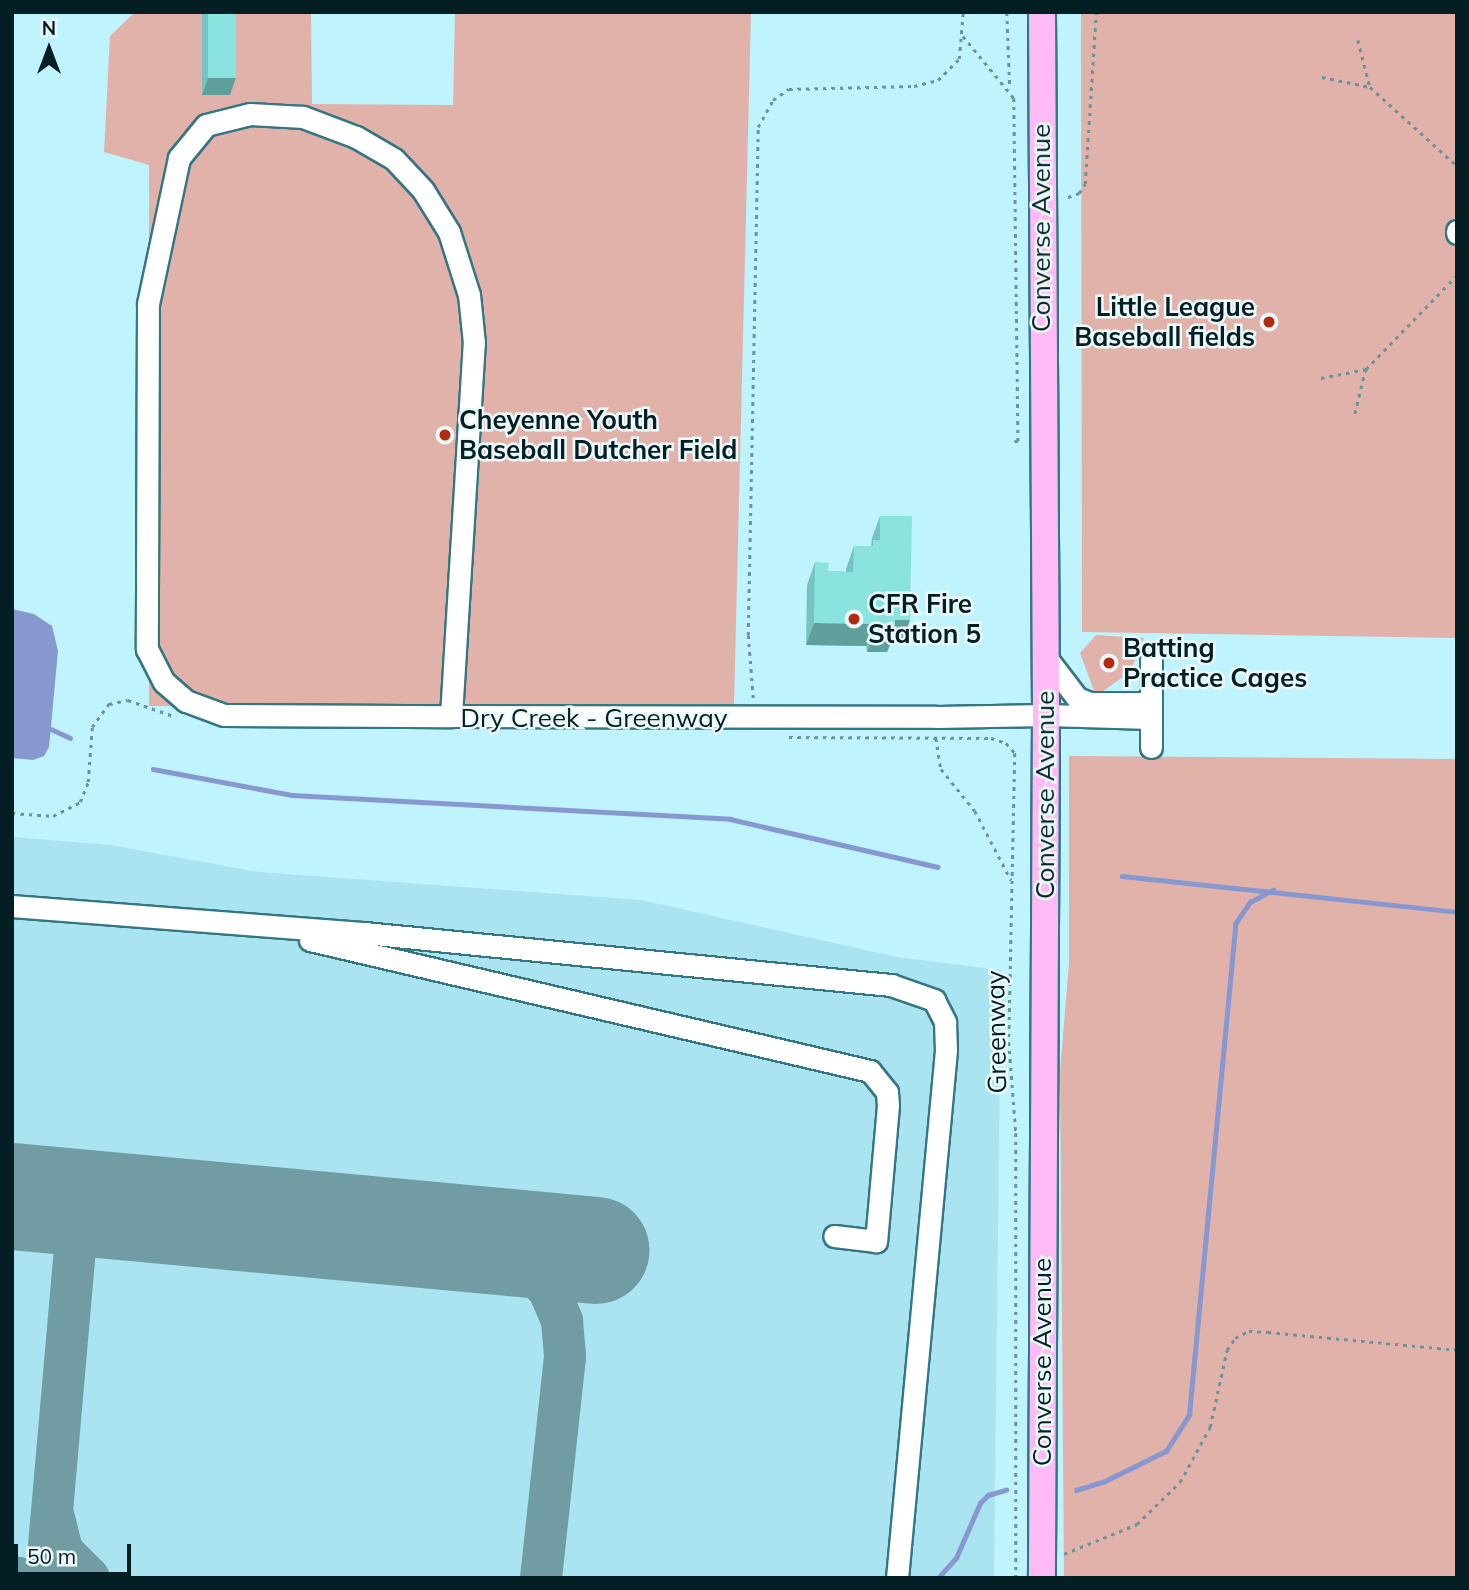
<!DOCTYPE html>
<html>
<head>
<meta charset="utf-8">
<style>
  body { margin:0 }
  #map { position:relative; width:1469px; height:1590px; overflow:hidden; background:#bff3fe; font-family:Mulish,sans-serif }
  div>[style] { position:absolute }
  .built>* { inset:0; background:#a9e4f0 }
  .green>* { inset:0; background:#e0b2a9 }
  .water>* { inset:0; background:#8797cf }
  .stream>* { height:4.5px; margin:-2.25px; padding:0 2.25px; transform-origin:2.25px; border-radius:2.25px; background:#8797cf }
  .taxiway>* { height:42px; margin:-21px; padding:0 21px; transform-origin:21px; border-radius:21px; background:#719ca4 }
  .runway>* { height:107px; margin:-53.5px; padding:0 53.5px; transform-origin:53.5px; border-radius:53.5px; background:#719ca4 }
  .path>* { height:2.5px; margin-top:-1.25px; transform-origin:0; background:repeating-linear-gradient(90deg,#6a939b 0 3.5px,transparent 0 8.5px) }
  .roads { filter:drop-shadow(2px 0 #357683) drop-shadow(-2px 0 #357683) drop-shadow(0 2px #357683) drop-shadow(0 -2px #357683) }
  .minor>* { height:21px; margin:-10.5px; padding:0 10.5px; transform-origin:10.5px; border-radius:10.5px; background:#fff }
  .major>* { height:26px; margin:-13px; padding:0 13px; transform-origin:13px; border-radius:13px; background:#fdbaf5 }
  .wall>* { inset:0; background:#78c3c0 }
  .shaded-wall>* { inset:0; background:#619f9c }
  .building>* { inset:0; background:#8be3df }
  .dots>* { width:19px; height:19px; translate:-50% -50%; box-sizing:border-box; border:4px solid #ecf9fb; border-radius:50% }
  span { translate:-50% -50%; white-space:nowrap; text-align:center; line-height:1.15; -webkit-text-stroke:5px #ecf9fb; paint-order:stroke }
  .street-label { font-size:26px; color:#031f24 }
  .poi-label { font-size:26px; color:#031f24; font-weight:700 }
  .right { translate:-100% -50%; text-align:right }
  .left { translate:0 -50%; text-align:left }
  .frame { position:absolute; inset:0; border:14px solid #031f24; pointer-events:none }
  .north { position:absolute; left:14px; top:14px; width:70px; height:70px; -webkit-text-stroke:5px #ecf9fb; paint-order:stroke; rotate:0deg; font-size:19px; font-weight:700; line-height:28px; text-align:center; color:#031f24 }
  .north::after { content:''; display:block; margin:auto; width:24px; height:32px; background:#031f24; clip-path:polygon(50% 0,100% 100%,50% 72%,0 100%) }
  .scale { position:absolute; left:14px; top:1544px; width:117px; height:32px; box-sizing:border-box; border:4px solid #031f24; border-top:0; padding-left:9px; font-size:21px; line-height:24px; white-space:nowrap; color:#031f24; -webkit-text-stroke:5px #ecf9fb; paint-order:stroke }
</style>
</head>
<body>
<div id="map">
  <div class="built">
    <i style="clip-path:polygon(12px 837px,110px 845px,259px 872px,641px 900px,897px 957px,1001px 970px,994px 1578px,12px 1578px)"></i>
  </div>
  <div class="green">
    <i style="clip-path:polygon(135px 12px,311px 12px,312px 104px,453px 105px,455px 12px,751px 12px,734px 705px,149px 706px,149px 165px,104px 152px,110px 36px)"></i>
    <i style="clip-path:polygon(1081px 12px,1457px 12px,1457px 638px,1082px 632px)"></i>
    <i style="clip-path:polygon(1096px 635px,1144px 638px,1130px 672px,1096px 696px,1080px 653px)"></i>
    <i style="clip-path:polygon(1069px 756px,1457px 759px,1457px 1578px,1064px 1578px,1060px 1072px,1069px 963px)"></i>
  </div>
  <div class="water">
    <i style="clip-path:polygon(12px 609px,34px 614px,52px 626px,58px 651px,49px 747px,44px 756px,33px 760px,12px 758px)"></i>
  </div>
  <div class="stream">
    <i style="left:51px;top:729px;width:21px;rotate:25deg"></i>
    <i style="left:153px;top:769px;width:141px;rotate:10.6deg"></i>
    <i style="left:292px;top:795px;width:439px;rotate:3.1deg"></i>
    <i style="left:730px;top:819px;width:213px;rotate:13deg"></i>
    <i style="left:1122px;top:876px;width:337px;rotate:6.1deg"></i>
    <i style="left:1076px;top:1490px;width:28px;rotate:-17deg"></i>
    <i style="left:1103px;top:1482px;width:70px;rotate:-26.2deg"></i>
    <i style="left:1166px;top:1451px;width:43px;rotate:-57.4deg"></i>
    <i style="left:1189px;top:1415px;width:493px;rotate:-84.6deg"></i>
    <i style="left:1235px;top:924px;width:27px;rotate:-56deg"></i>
    <i style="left:1250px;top:902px;width:26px;rotate:-28deg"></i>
    <i style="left:938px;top:1578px;width:27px;rotate:-48deg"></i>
    <i style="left:956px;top:1558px;width:60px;rotate:-66.4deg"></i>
    <i style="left:980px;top:1503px;width:11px;rotate:-45deg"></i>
    <i style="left:988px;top:1495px;width:19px;rotate:-16deg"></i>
  </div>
  <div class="taxiway">
    <i style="left:26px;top:1197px;width:32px;rotate:14deg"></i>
    <i style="left:57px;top:1205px;width:13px;rotate:42deg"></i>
    <i style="left:67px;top:1214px;width:25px;rotate:69deg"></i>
    <i style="left:76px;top:1237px;width:342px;rotate:95deg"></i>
    <i style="left:447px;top:1236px;width:47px;rotate:13.4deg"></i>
    <i style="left:493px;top:1247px;width:35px;rotate:29deg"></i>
    <i style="left:524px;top:1264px;width:36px;rotate:46deg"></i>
    <i style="left:549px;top:1290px;width:34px;rotate:67deg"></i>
    <i style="left:562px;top:1321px;width:36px;rotate:85deg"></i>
    <i style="left:565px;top:1357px;width:222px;rotate:96.2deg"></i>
    <i style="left:54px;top:1518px;width:34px;rotate:76deg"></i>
    <i style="left:62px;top:1551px;width:38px;rotate:45deg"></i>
    <i style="left:12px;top:1577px;width:8px;rotate:7deg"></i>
  </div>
  <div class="runway">
    <i style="left:12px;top:1196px;width:586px;rotate:5.28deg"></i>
  </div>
  <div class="path">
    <i style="left:1007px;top:12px;width:77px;rotate:87.8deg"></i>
    <i style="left:963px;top:36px;width:80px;rotate:50.6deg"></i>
    <i style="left:1014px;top:98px;width:343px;rotate:89.3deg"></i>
    <i style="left:1018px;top:441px;width:6px;rotate:162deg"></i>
    <i style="left:1358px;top:40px;width:49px;rotate:75.7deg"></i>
    <i style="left:1322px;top:77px;width:49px;rotate:11.8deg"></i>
    <i style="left:1370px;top:87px;width:118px;rotate:42.2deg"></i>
    <i style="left:1068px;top:197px;width:12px;rotate:-20deg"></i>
    <i style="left:1079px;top:193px;width:11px;rotate:-56deg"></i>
    <i style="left:1085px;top:184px;width:172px;rotate:-86.3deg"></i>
    <i style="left:1366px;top:369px;width:131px;rotate:-45.9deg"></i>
    <i style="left:1321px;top:378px;width:46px;rotate:-11.3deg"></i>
    <i style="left:1366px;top:369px;width:46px;rotate:103.7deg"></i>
    <i style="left:753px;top:698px;width:63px;rotate:-94.5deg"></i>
    <i style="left:748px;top:635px;width:508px;rotate:-88.87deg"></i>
    <i style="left:758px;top:127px;width:31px;rotate:-61deg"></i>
    <i style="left:773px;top:100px;width:19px;rotate:-35deg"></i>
    <i style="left:789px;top:89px;width:125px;rotate:-1.4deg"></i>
    <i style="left:914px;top:86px;width:25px;rotate:-14deg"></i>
    <i style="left:938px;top:80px;width:30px;rotate:-45deg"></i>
    <i style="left:959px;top:59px;width:47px;rotate:-85.1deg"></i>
    <i style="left:789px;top:737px;width:202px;rotate:0.3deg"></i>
    <i style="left:991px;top:738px;width:16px;rotate:18deg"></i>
    <i style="left:1006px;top:743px;width:13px;rotate:48deg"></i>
    <i style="left:1015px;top:753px;width:289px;rotate:91.2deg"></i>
    <i style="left:1009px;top:1042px;width:91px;rotate:85.6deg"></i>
    <i style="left:1016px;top:1133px;width:445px;rotate:90deg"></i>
    <i style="left:936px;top:738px;width:31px;rotate:81deg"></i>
    <i style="left:941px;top:769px;width:54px;rotate:51deg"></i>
    <i style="left:975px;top:811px;width:78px;rotate:62.4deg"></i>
    <i style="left:12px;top:813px;width:41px;rotate:4.2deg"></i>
    <i style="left:53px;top:816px;width:30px;rotate:-27deg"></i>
    <i style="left:80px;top:802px;width:22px;rotate:-68deg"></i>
    <i style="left:88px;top:782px;width:55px;rotate:-85.8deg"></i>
    <i style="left:92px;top:727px;width:29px;rotate:-54deg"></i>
    <i style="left:109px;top:704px;width:19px;rotate:-12deg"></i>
    <i style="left:128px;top:700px;width:51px;rotate:19.5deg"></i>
    <i style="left:1064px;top:1554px;width:79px;rotate:-22.3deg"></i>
    <i style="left:1137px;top:1524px;width:60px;rotate:-44.3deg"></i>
    <i style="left:1180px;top:1482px;width:63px;rotate:-61.4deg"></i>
    <i style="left:1210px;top:1427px;width:79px;rotate:-77.6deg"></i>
    <i style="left:1227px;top:1350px;width:14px;rotate:-56deg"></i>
    <i style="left:1235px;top:1338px;width:16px;rotate:-27deg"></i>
    <i style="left:1249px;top:1331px;width:19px;rotate:3deg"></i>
    <i style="left:1268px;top:1332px;width:190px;rotate:5.4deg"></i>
  </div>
  <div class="roads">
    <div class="minor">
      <i style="left:1457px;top:231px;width:2px;rotate:90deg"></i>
      <i style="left:1045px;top:656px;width:53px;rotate:52.7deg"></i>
      <i style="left:1077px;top:698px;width:14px;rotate:21deg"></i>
      <i style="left:1090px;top:703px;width:61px"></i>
      <i style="left:1151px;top:658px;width:89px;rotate:90deg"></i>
      <i style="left:451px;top:716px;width:374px;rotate:-86.5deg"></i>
      <i style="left:474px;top:343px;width:48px;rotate:-95.9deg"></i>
      <i style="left:469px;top:295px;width:66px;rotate:-107.6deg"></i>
      <i style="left:449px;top:232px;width:49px;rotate:-121.8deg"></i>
      <i style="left:423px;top:190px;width:42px;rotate:-133.1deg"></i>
      <i style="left:394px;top:159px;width:44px;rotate:-149.9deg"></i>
      <i style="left:356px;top:137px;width:57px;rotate:-159.3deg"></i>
      <i style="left:303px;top:117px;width:53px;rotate:-176.8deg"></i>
      <i style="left:250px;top:114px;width:45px;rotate:166deg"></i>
      <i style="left:206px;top:125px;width:43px;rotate:129.3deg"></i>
      <i style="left:179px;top:158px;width:149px;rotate:102deg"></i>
      <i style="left:148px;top:304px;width:345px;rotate:90.2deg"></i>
      <i style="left:147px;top:649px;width:37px;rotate:63deg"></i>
      <i style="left:164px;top:682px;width:29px;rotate:41deg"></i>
      <i style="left:186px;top:701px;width:40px;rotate:20.2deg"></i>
      <i style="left:224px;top:715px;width:227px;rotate:0.3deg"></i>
      <i style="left:451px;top:716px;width:485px;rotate:0.1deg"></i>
      <i style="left:936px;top:717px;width:110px;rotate:-1deg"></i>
      <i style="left:1046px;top:715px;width:105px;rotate:1.6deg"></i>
      <i style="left:12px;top:906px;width:354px;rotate:4.4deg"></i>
      <i style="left:365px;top:933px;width:529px;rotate:5.65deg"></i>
      <i style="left:891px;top:985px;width:46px;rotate:19.2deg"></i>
      <i style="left:934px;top:1000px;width:25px;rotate:63deg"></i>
      <i style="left:945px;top:1022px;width:28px;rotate:88deg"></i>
      <i style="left:946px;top:1050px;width:530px;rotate:95.3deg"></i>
      <i style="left:310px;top:940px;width:575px;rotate:13.17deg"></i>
      <i style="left:870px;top:1071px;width:27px;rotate:51deg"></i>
      <i style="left:887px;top:1092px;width:13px;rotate:86deg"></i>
      <i style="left:888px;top:1105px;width:137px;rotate:95deg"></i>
      <i style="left:876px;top:1241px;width:42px;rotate:-173.2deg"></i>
    </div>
    <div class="major">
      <i style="left:1042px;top:12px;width:703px;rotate:89.67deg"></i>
      <i style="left:1046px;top:715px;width:863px;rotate:90.27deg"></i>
    </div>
  </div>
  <div class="wall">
    <i style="clip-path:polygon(202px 12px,236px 12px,230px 95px,202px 95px)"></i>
    <i style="clip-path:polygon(880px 516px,902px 643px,891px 642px,887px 652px,867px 652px,866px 646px,806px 645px,807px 585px,815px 562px,828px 571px,846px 572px,846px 569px,854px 546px,871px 546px,872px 538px)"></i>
  </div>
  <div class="shaded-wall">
    <i style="clip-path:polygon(208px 78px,236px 78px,230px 95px,202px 95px)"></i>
    <i style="clip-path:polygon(895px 620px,910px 620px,902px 643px,891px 642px,887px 652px,867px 652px,875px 630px)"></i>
    <i style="clip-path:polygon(814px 623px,874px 624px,866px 646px,806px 645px)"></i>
  </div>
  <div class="building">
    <i style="clip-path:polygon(208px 12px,236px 12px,236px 78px,208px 78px)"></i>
    <i style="clip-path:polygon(880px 516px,912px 516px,910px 620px,895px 620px,895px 630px,875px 630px,874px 624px,814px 623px,815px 562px,829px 563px,828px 571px,853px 572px,854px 546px,873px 546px,873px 540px,880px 540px)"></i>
  </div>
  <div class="dots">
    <i style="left:1269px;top:322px;background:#b52911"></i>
    <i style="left:445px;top:435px;background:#b52911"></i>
    <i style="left:854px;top:619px;background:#b52911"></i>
    <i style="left:1109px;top:663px;background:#b52911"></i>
  </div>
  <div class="street-label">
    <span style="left:1041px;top:228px;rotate:-90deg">Converse Avenue</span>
    <span style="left:594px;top:718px">Dry Creek - Greenway</span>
    <span style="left:1045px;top:795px;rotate:-90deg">Converse Avenue</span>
    <span style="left:996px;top:1032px;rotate:-91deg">Greenway</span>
    <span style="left:1042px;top:1362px;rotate:-90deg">Converse Avenue</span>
  </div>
  <div class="poi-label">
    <span class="right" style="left:1255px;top:322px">Little League<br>Baseball fields</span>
    <span class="left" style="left:459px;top:435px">Cheyenne Youth<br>Baseball Dutcher Field</span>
    <span class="left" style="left:868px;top:619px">CFR Fire<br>Station 5</span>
    <span class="left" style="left:1123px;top:663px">Batting<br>Practice Cages</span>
  </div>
  <div class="frame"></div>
  <div class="north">N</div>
  <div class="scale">50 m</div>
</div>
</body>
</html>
